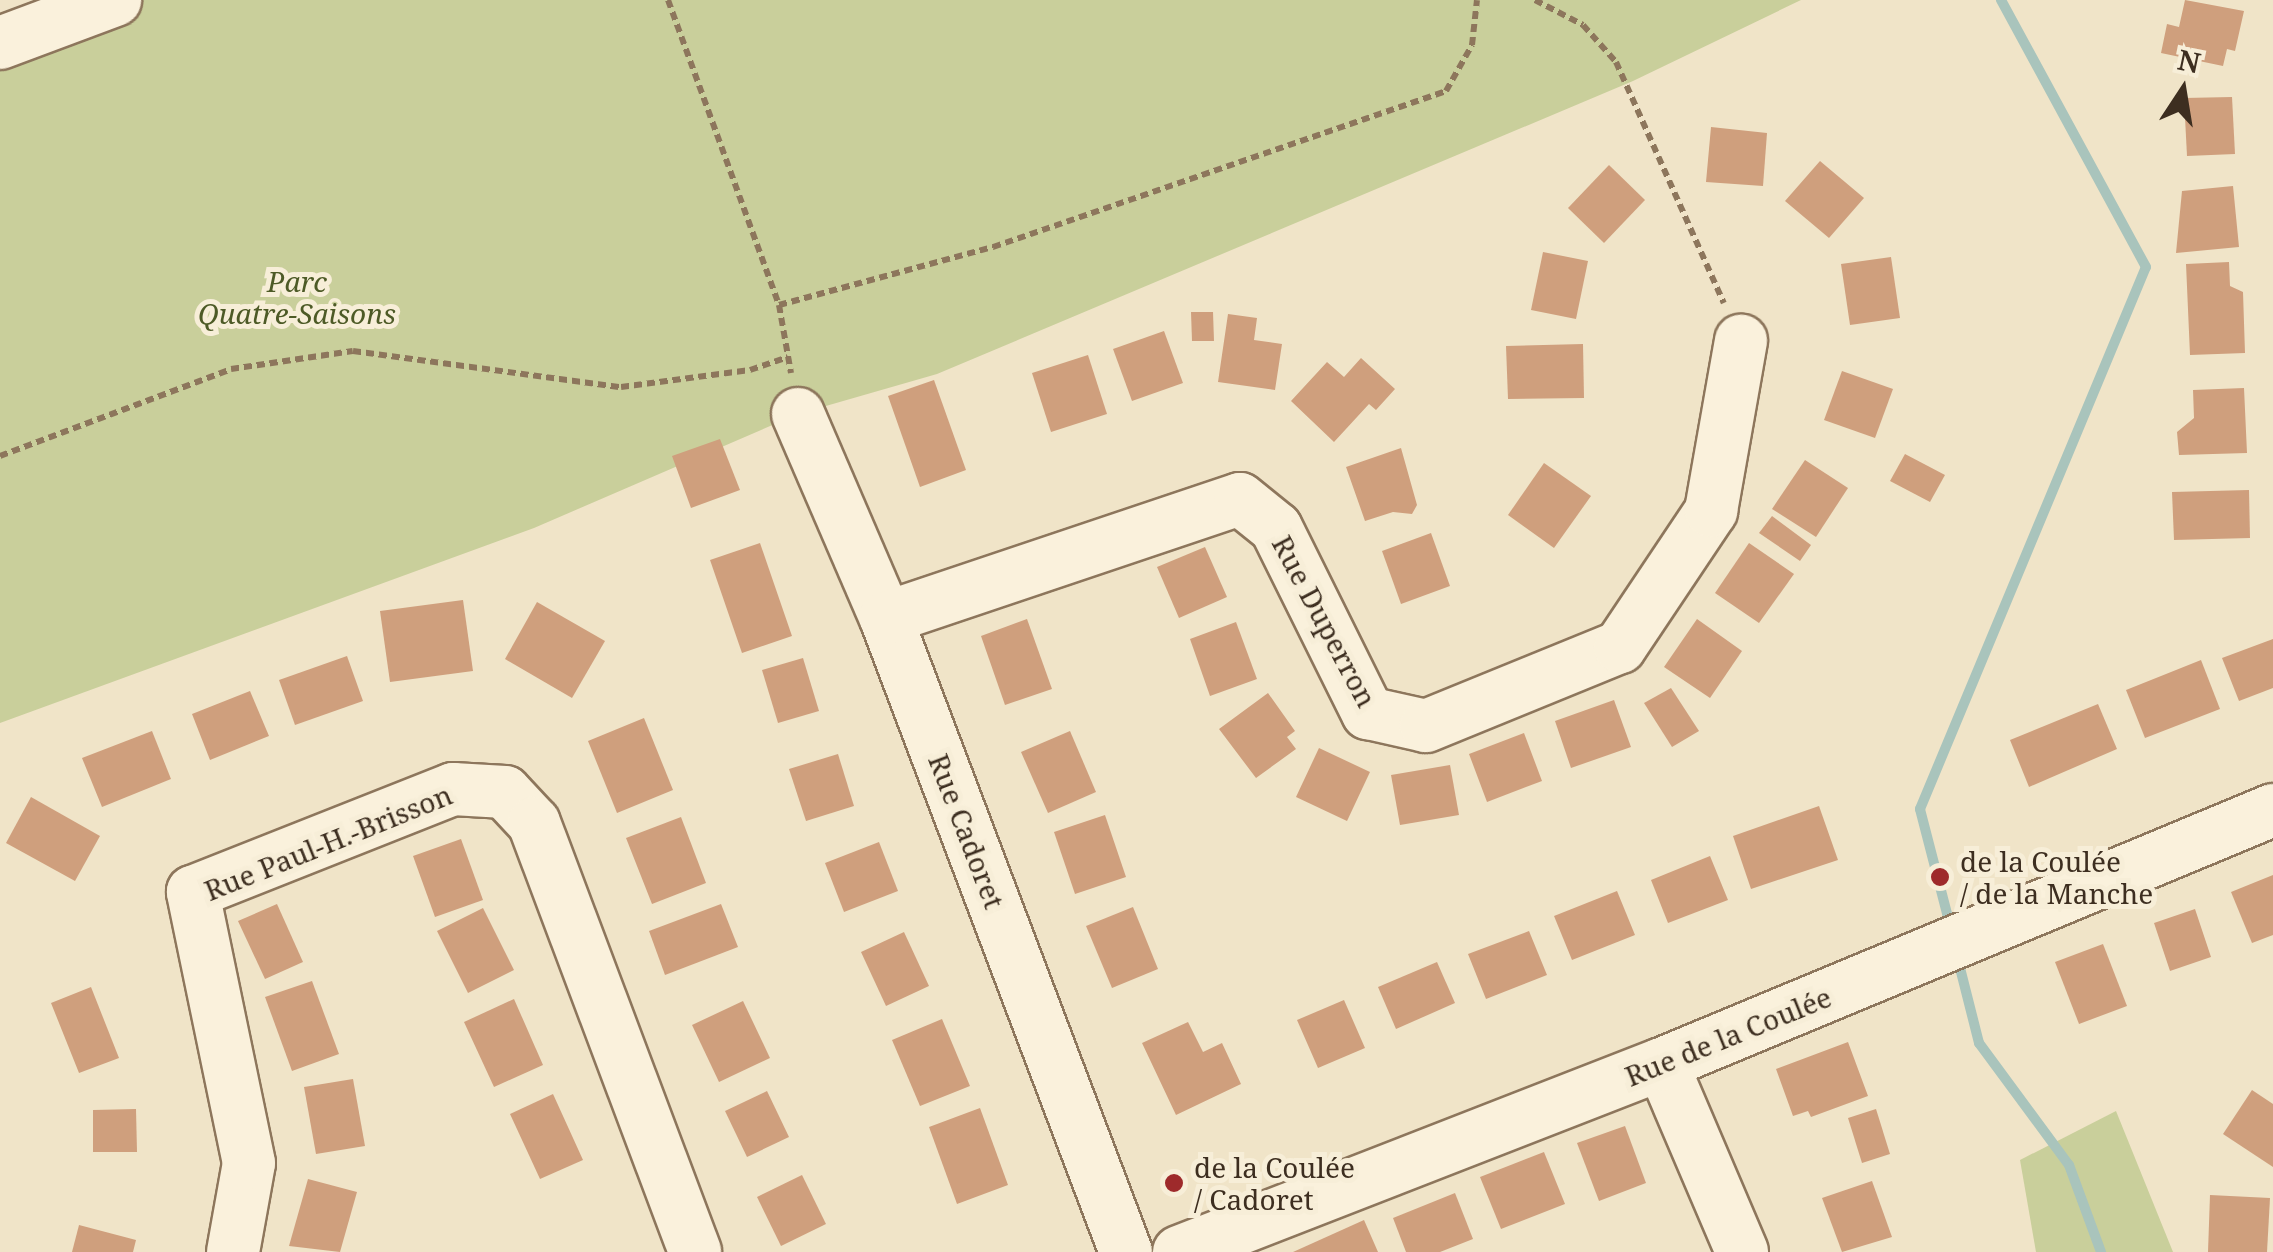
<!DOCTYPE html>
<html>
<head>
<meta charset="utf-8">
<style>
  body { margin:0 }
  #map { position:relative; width:2273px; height:1252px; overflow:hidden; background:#f0e4c8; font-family:"Noto Serif",serif }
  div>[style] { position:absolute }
  .green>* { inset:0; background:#c9cf9b }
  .stream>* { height:10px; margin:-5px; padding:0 5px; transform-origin:5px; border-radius:5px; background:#a9c4bc }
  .building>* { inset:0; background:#cf9f7d }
  .path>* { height:6px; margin-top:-3px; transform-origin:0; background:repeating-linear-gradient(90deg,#8d765c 0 8px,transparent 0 13px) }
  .roads { filter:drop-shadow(2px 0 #8d765c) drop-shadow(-2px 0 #8d765c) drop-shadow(0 2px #8d765c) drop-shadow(0 -2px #8d765c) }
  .minor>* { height:52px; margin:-26px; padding:0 26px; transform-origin:26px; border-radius:26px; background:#faf1dc }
  .dots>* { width:28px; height:28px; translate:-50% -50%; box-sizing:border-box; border:5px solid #f7eed8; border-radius:50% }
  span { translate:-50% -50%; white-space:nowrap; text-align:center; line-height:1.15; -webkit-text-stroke:10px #f7eed8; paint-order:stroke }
  .park-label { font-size:28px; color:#4d5a26; font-style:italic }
  .street-label { font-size:28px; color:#3d2e20 }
  .poi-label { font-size:28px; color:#3d2e20 }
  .left { translate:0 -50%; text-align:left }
  .north { position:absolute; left:2133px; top:40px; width:100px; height:100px; -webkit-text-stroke:8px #f7eed8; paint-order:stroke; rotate:12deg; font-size:28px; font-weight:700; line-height:40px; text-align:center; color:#3d2e20 }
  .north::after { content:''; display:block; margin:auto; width:35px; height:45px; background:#3d2e20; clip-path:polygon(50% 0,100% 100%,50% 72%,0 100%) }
</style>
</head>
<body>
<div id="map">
  <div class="green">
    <i style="clip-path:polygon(115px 0,1801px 0,1633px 81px,937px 374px,798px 414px,534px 528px,0 723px,0 43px)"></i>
    <i style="clip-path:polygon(2116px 1111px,2173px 1252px,2036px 1252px,2020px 1160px)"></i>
  </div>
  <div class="stream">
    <i style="left:1951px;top:929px;width:124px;rotate:-104.5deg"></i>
    <i style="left:1920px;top:809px;width:587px;rotate:-67.37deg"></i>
    <i style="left:2146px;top:267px;width:304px;rotate:-118.5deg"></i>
    <i style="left:1957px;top:956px;width:90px;rotate:75.8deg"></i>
    <i style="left:1979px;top:1043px;width:152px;rotate:53.6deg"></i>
    <i style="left:2069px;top:1165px;width:93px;rotate:69.8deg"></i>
  </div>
  <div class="building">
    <i style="clip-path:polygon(2185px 0,2244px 11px,2235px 51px,2227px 49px,2223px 66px,2161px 53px,2167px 24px,2179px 27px)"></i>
    <i style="clip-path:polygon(2232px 97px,2235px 154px,2187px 156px,2184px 98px)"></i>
    <i style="clip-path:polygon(1711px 127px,1767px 133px,1763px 186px,1706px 182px)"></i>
    <i style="clip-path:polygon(1820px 161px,1864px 198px,1829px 238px,1785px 201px)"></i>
    <i style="clip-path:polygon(1609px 165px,1645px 200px,1604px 243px,1568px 208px)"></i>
    <i style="clip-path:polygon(2233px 186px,2239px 247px,2176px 253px,2182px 191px)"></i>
    <i style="clip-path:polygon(1543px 252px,1588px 261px,1576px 319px,1531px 310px)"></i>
    <i style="clip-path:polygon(1891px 257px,1900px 318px,1850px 325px,1841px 264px)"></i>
    <i style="clip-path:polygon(2229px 262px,2230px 286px,2243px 292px,2245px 353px,2190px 355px,2186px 264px)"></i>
    <i style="clip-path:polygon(1191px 312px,1213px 312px,1214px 341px,1192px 341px)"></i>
    <i style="clip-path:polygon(1228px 314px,1257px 318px,1254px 340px,1282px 344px,1275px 390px,1218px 382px)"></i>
    <i style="clip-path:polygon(1164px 331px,1183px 383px,1132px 401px,1113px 349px)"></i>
    <i style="clip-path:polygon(1583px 344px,1584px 398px,1508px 399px,1506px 346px)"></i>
    <i style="clip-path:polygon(1088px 355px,1107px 414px,1051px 432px,1032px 373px)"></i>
    <i style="clip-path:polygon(1361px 358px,1395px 389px,1376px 410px,1369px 404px,1334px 442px,1291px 401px,1327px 362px,1344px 377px)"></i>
    <i style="clip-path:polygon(1842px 371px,1893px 389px,1875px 438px,1824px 420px)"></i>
    <i style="clip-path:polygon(934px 380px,966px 470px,920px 487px,888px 396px)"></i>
    <i style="clip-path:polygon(2244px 388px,2247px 453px,2179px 455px,2177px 432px,2194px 418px,2193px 390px)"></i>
    <i style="clip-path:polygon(720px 439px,740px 490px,691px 508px,672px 456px)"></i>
    <i style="clip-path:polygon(1401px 448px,1417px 505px,1412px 514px,1393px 512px,1365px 521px,1346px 467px)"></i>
    <i style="clip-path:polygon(1905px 454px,1945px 475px,1930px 502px,1890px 481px)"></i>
    <i style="clip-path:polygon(1805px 460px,1848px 488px,1816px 537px,1772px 509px)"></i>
    <i style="clip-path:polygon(1544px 463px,1591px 496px,1554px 548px,1508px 515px)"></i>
    <i style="clip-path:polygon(2249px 490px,2250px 538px,2174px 540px,2172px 492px)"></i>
    <i style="clip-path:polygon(1772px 516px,1811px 545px,1800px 561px,1759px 533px)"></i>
    <i style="clip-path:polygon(1431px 533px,1450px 586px,1401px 604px,1382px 551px)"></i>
    <i style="clip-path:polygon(760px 543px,792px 636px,742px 653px,710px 560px)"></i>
    <i style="clip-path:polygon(1749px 543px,1794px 574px,1759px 623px,1715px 593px)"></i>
    <i style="clip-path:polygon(1205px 547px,1227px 597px,1179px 618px,1157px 567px)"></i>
    <i style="clip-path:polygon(463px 600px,473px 671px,390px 682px,380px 611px)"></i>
    <i style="clip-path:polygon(537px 602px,605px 641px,572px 698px,505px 659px)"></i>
    <i style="clip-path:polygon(1027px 619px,1052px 689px,1005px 705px,981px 636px)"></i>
    <i style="clip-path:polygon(1697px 619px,1742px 651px,1710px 698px,1664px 667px)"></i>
    <i style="clip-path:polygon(1236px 622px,1257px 679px,1210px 696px,1190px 639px)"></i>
    <i style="clip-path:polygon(2273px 639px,2273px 688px,2239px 701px,2222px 658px)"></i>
    <i style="clip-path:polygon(347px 656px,363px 701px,295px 725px,279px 680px)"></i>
    <i style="clip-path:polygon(803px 658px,819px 711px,778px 723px,762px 670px)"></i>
    <i style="clip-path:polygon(2201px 660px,2220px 709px,2145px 738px,2126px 690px)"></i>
    <i style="clip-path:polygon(1671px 688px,1699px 731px,1672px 747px,1644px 703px)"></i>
    <i style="clip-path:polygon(250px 691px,269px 736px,210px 760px,192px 714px)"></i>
    <i style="clip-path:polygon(1268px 693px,1295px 731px,1287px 737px,1296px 749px,1256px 778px,1219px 729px)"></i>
    <i style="clip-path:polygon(1614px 700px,1631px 747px,1571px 768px,1555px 721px)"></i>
    <i style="clip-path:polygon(2098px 704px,2117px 749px,2029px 787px,2010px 740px)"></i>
    <i style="clip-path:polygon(644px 718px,673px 790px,617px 813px,588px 741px)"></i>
    <i style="clip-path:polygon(152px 731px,171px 779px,102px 807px,82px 758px)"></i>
    <i style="clip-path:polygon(1070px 731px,1096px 792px,1048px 813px,1021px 752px)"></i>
    <i style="clip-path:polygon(1524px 733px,1542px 781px,1487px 802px,1469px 754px)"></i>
    <i style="clip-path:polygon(1319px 748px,1370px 772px,1347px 821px,1296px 797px)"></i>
    <i style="clip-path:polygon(838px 754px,854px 806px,806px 821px,789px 769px)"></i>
    <i style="clip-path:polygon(1450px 765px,1459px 815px,1400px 825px,1391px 775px)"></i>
    <i style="clip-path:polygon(31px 797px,100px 836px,75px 881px,6px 843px)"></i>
    <i style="clip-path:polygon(1819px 806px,1838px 860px,1751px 889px,1733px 836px)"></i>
    <i style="clip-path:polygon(1105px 815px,1126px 877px,1075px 894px,1054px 832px)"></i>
    <i style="clip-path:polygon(681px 817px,706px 883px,652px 904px,626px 838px)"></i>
    <i style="clip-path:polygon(461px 839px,483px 900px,435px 917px,413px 856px)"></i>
    <i style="clip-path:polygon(879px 842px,898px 891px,844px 912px,825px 863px)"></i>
    <i style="clip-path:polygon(1710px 856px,1728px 900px,1668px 923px,1651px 880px)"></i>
    <i style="clip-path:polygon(2273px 875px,2273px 935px,2252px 943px,2231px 892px)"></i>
    <i style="clip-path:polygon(1617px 891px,1635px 935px,1572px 960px,1554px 916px)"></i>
    <i style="clip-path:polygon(277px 904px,303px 962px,265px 979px,238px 921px)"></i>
    <i style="clip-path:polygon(721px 904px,738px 947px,665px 975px,649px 931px)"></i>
    <i style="clip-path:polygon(1133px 907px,1158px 969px,1112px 988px,1086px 926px)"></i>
    <i style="clip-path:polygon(483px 908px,514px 970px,468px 993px,437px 931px)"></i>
    <i style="clip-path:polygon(2195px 909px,2211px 957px,2170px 971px,2154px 923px)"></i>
    <i style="clip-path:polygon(1529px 931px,1547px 975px,1486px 999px,1468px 954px)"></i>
    <i style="clip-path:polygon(904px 932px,929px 986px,886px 1006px,861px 952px)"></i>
    <i style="clip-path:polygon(2103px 944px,2127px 1006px,2079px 1024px,2055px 962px)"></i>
    <i style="clip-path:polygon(1437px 962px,1455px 1003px,1396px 1029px,1378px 987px)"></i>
    <i style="clip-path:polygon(312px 981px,339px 1054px,292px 1071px,265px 997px)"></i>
    <i style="clip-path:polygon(91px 987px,119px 1058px,79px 1073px,51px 1003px)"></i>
    <i style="clip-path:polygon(514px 999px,543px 1065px,494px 1087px,464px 1022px)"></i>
    <i style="clip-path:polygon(1344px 1000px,1365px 1048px,1318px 1068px,1297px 1020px)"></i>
    <i style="clip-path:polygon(743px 1001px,770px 1058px,719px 1082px,692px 1025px)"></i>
    <i style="clip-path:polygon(942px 1019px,970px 1086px,920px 1106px,892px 1040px)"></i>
    <i style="clip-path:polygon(1188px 1022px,1203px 1052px,1222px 1043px,1241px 1084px,1176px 1115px,1142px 1043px)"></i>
    <i style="clip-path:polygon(1848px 1042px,1868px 1096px,1811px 1117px,1808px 1111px,1793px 1116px,1776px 1069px)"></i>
    <i style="clip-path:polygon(353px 1079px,365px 1146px,316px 1154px,304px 1087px)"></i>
    <i style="clip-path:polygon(2252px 1090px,2273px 1104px,2273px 1167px,2223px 1134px)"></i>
    <i style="clip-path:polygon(767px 1091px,789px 1137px,747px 1157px,725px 1111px)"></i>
    <i style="clip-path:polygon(553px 1094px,583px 1160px,540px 1179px,510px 1114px)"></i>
    <i style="clip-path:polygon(980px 1108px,1008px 1185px,957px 1204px,929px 1127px)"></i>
    <i style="clip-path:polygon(136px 1109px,137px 1152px,93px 1152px,93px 1110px)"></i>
    <i style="clip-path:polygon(1876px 1109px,1890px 1154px,1862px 1163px,1848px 1118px)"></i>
    <i style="clip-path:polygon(1625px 1126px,1646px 1183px,1599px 1201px,1577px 1143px)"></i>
    <i style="clip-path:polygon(1544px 1152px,1565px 1204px,1501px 1229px,1480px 1177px)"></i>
    <i style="clip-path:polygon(802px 1175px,826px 1224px,781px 1246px,757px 1197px)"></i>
    <i style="clip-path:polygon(308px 1179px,357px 1192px,340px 1252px,289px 1246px)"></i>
    <i style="clip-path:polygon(1872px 1181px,1892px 1237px,1842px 1252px,1822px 1198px)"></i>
    <i style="clip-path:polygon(1455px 1193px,1473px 1239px,1440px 1252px,1406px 1252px,1393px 1218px)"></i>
    <i style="clip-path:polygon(2210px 1195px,2270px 1198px,2267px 1252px,2208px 1252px)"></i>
    <i style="clip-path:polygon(1364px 1220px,1378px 1252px,1293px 1252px)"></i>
    <i style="clip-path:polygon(79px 1225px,136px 1240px,133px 1252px,72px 1252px)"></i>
  </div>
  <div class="path">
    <i style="left:668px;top:0;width:325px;rotate:70deg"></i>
    <i style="left:779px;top:305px;width:69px;rotate:80deg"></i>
    <i style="left:1535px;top:0;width:54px;rotate:27.5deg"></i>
    <i style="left:1583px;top:25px;width:50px;rotate:48.3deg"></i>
    <i style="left:1616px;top:62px;width:264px;rotate:65.9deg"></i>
    <i style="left:779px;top:305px;width:222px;rotate:-15.2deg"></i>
    <i style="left:993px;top:247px;width:479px;rotate:-19deg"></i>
    <i style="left:1446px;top:91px;width:53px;rotate:-60.5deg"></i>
    <i style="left:1472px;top:45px;width:45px;rotate:-83.7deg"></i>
    <i style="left:0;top:456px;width:247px;rotate:-20.6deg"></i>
    <i style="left:231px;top:369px;width:123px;rotate:-8.4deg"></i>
    <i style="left:353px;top:351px;width:270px;rotate:7.7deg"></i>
    <i style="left:621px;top:387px;width:130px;rotate:-7.5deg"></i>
    <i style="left:750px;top:370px;width:40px;rotate:-18.9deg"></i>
  </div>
  <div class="roads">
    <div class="minor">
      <i style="left:0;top:43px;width:123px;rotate:-20.5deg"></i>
      <i style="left:798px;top:414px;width:222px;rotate:66.7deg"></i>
      <i style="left:886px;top:618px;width:678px;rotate:69.27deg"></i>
      <i style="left:886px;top:618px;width:373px;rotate:-18.6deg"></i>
      <i style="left:1240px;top:499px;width:46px;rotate:38.9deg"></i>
      <i style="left:1276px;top:528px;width:207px;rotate:63.6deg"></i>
      <i style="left:1368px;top:713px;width:59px;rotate:12.6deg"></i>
      <i style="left:1426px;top:726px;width:209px;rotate:-22.2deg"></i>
      <i style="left:1620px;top:647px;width:164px;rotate:-56.2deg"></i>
      <i style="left:1711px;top:511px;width:173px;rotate:-80deg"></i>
      <i style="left:1662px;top:1064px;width:204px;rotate:66.9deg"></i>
      <i style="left:233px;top:1252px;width:90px;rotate:-79.8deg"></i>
      <i style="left:249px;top:1163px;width:277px;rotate:-101.7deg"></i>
      <i style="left:193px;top:892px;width:280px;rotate:-21.6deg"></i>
      <i style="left:453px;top:789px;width:52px;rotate:3.3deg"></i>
      <i style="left:505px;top:792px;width:42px;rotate:46.9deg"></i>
      <i style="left:534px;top:823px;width:458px;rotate:69.4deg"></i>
      <i style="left:1179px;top:1252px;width:518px;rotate:-21.27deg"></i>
      <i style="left:1662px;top:1064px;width:662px;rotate:-22.57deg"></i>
    </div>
  </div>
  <div class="dots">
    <i style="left:1940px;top:877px;background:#9e2a2b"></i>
    <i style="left:1174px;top:1183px;background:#9e2a2b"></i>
  </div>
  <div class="park-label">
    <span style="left:297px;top:297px">Parc<br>Quatre-Saisons</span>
  </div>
  <div class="street-label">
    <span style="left:1325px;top:621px;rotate:62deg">Rue Duperron</span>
    <span style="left:967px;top:831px;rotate:69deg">Rue Cadoret</span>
    <span style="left:328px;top:842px;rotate:-22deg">Rue Paul-H.-Brisson</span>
    <span style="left:1728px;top:1036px;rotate:-22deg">Rue de la Coulée</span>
  </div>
  <div class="poi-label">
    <span class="left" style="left:1960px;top:877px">de la Coulée<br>/ de la Manche</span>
    <span class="left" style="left:1194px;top:1183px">de la Coulée<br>/ Cadoret</span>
  </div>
  <div class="north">N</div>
</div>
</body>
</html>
